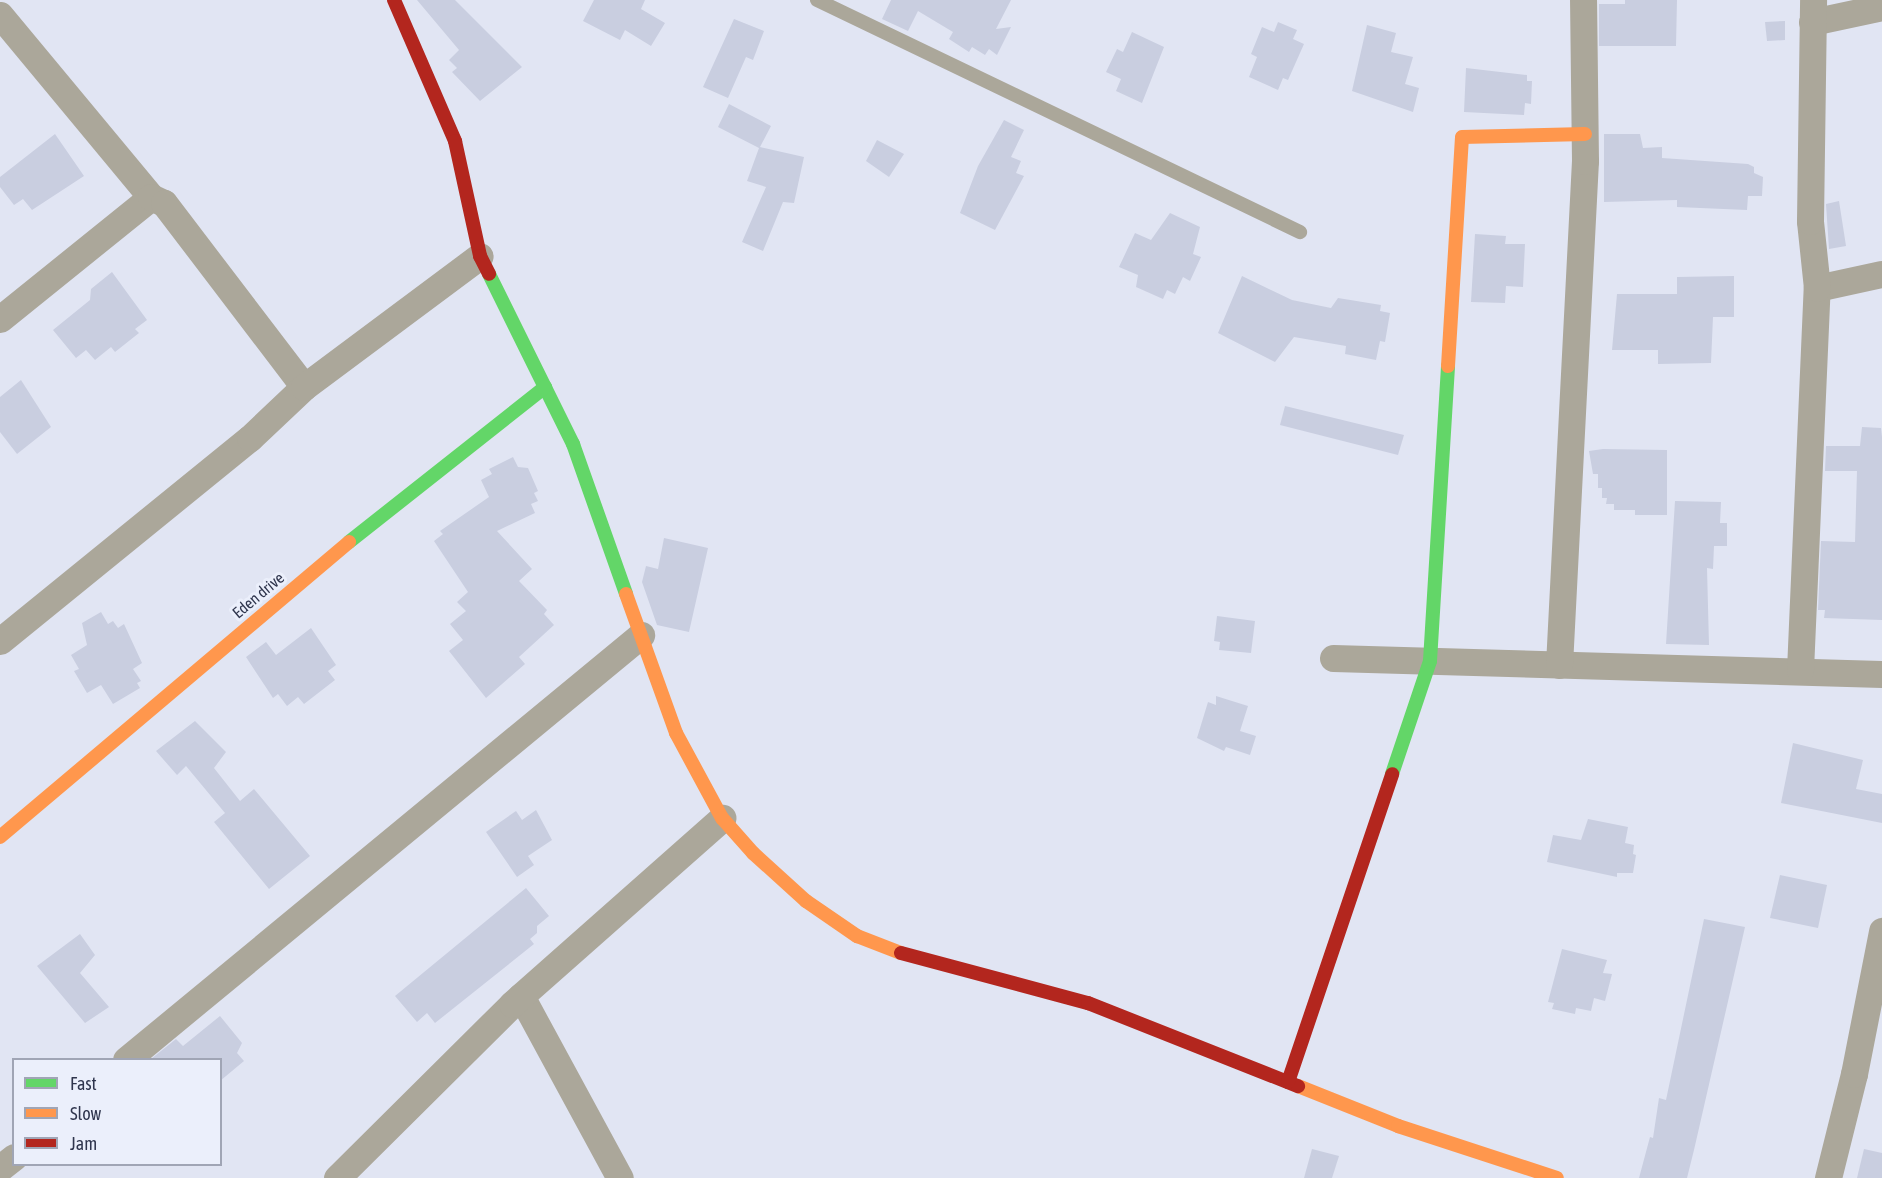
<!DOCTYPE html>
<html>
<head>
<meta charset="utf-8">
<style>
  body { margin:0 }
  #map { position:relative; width:1882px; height:1178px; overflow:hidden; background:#e1e5f3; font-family:"Asap Condensed",sans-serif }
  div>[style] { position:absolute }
  .building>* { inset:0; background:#c9cee0 }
  .lane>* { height:14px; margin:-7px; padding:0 7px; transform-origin:7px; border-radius:7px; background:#aba79a }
  .street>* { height:27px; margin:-13.5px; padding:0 13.5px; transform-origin:13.5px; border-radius:13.5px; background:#aba79a }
  .fast>* { height:14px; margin:-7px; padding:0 7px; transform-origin:7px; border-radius:7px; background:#63d668 }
  .slow>* { height:14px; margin:-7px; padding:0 7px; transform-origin:7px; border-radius:7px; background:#ff974d }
  .jam>* { height:14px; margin:-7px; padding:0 7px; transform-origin:7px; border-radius:7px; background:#b3261e }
  span { translate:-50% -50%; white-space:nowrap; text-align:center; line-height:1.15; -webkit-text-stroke:6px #ebeffb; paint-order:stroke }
  .street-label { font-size:16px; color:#2f354d }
  .legend { position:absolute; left:12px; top:1058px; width:210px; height:108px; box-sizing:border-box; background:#ebeffb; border:2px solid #a0a5b5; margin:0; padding:8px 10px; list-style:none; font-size:18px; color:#2f354d }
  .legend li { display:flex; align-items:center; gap:12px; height:30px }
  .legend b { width:30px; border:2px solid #a0a5b5 }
</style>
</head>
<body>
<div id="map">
  <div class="building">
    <i style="clip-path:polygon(417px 0,455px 0,522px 67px,480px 101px,452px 72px,457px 68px,449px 60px,459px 50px)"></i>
    <i style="clip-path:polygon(594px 0,645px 0,641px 9px,665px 23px,651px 46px,625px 30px,620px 40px,583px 21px)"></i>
    <i style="clip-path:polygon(891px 0,1011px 0,996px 29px,1011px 27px,997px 55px,989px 49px,985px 55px,972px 47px,969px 52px,949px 39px,953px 32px,918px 11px,908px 31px,882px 19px)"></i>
    <i style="clip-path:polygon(1625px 0,1677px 0,1676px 46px,1599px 46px,1599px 4px,1625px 4px)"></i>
    <i style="clip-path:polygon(734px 19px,764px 31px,753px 60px,746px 57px,728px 98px,703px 87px)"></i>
    <i style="clip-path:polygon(1785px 21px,1785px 40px,1767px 41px,1765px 22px)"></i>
    <i style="clip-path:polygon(1278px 22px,1297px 30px,1293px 39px,1304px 44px,1288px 80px,1283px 78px,1278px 90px,1249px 77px,1257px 57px,1251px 54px,1262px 27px,1274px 32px)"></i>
    <i style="clip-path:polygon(1367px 25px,1396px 33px,1391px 52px,1413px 57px,1405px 84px,1419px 88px,1413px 112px,1352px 91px)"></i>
    <i style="clip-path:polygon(1132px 32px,1164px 47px,1142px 103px,1116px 91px,1121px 79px,1106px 72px,1117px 49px,1123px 52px)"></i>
    <i style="clip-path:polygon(1466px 68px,1527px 75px,1527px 81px,1532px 81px,1531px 104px,1525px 103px,1524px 115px,1464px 112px)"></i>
    <i style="clip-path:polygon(729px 104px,771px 126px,760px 147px,804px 157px,794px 203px,783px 202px,763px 251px,742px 242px,766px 187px,747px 181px,759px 148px,718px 127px)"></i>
    <i style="clip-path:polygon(1004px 120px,1024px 130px,1011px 157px,1021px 161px,1016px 173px,1024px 176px,995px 230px,960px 213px,978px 166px)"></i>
    <i style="clip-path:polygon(55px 134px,84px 176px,32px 210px,23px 199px,14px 205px,0 187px,0 177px)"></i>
    <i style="clip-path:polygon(1604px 134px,1640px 134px,1643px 148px,1662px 147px,1662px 158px,1748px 164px,1754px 167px,1754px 173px,1763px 177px,1762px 196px,1748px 196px,1747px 210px,1677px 207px,1677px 200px,1604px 202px)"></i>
    <i style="clip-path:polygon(877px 140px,904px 154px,889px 177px,866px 161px)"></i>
    <i style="clip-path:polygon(1839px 201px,1846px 246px,1829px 249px,1826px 204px)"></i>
    <i style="clip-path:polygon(1170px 213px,1200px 227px,1193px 254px,1201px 257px,1190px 281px,1183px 277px,1175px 294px,1167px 290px,1163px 299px,1136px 287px,1138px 275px,1119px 267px,1135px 233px,1151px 240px)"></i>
    <i style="clip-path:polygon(1475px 234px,1506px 236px,1505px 244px,1525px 244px,1523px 287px,1506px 286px,1505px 303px,1471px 302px)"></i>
    <i style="clip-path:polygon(112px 272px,147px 320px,135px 329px,139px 333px,115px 352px,111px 347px,95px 360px,86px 350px,76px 358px,53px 330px,90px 300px,91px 289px)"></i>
    <i style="clip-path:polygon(1242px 276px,1292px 300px,1331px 308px,1338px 298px,1381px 305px,1380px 311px,1390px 313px,1385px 342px,1380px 341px,1376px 360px,1345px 354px,1346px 346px,1294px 337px,1275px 362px,1218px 333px)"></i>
    <i style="clip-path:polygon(1734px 276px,1734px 317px,1713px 317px,1711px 363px,1658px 364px,1658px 350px,1612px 350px,1617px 294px,1677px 294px,1677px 277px)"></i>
    <i style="clip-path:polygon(21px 380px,51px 427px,17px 454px,0 432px,0 397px)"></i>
    <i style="clip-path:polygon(1285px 406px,1404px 435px,1398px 455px,1280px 425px)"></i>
    <i style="clip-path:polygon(1862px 427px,1881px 428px,1882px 437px,1882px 620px,1824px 618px,1825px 610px,1818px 610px,1821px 541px,1855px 542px,1857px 471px,1825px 471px,1826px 446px,1860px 446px)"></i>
    <i style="clip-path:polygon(1603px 449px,1667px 450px,1667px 515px,1635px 515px,1635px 510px,1614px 510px,1614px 504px,1606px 504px,1607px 498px,1602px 498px,1602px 488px,1598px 488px,1598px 474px,1593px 474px,1589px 451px)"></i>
    <i style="clip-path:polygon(513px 457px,518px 467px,528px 468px,538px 491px,534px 493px,538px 501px,531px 504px,535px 513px,497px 531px,532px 569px,519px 581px,547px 610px,544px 614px,554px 625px,519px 657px,525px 664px,486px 698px,449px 651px,463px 640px,450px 624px,466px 611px,457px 602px,468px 592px,434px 541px,443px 534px,440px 531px,489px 497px,481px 480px,492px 474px,489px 469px)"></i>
    <i style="clip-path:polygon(1675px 501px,1721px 502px,1720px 523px,1727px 523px,1727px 546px,1714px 546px,1713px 569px,1707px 568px,1709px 645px,1666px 644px)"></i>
    <i style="clip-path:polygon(664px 538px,708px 548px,689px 632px,657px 625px,642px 582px,646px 566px,658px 569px)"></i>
    <i style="clip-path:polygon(101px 612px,108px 624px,113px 621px,118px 628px,124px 624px,142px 663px,133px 669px,141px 681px,137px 683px,140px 688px,113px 704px,101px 685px,87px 693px,74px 671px,79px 669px,71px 655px,87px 645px,82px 623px)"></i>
    <i style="clip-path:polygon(1217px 616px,1255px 621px,1251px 653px,1219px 650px,1220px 642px,1214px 641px)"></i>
    <i style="clip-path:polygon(311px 628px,336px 665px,328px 671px,335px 680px,304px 704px,298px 697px,287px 706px,278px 694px,273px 698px,246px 657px,266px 642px,276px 655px)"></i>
    <i style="clip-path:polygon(1216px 696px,1248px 706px,1240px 731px,1256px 736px,1250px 755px,1226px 747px,1224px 751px,1197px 738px,1208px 702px,1216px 705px)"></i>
    <i style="clip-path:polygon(195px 721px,226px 752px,214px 768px,240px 801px,254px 789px,310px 856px,269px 889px,214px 822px,225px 813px,186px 766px,177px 775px,156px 751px)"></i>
    <i style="clip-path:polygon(1793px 743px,1863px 760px,1856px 789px,1882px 794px,1882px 823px,1781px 803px)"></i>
    <i style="clip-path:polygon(536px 810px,552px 840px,528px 856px,534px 865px,517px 877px,486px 832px,516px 811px,522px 820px)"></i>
    <i style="clip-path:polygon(1588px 819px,1628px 827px,1625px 843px,1634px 845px,1633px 854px,1636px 855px,1633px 873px,1617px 873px,1617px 877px,1547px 862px,1553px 835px,1581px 840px)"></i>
    <i style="clip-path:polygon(1780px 875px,1827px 885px,1818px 928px,1770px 918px)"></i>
    <i style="clip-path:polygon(526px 888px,549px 916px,537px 926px,537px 933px,530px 939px,534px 944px,435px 1023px,427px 1013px,417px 1022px,395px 996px)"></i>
    <i style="clip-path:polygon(1704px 919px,1745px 927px,1694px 1150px,1687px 1178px,1639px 1178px,1650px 1137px,1653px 1138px,1659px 1098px,1666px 1100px)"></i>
    <i style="clip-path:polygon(80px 934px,95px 955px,80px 973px,109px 1007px,85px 1023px,37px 966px)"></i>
    <i style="clip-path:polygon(1562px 949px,1607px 960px,1603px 973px,1612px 974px,1605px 1001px,1594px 998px,1591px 1011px,1576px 1008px,1575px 1014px,1552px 1009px,1554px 1003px,1548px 1002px)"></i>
    <i style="clip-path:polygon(220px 1016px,242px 1043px,237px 1053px,244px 1061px,220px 1081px,220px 1059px,151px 1059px,176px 1039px,183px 1046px)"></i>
    <i style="clip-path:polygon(1312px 1149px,1339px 1156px,1332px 1178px,1304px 1178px)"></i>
    <i style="clip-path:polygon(1864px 1149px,1882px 1153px,1882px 1178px,1857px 1178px)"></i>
  </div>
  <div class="lane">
    <i style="left:817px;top:0;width:536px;rotate:25.66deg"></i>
  </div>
  <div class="street">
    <i style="left:0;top:15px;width:236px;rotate:50.3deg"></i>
    <i style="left:1812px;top:22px;width:72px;rotate:-12.1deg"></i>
    <i style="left:1817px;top:288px;width:66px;rotate:-12.2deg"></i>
    <i style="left:0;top:319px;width:194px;rotate:-38.9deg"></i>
    <i style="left:151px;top:197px;width:14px;rotate:25deg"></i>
    <i style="left:164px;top:203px;width:231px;rotate:52.7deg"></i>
    <i style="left:0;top:641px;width:322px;rotate:-39.1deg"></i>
    <i style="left:250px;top:438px;width:74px;rotate:-43.4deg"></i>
    <i style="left:304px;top:387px;width:219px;rotate:-36.7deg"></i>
    <i style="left:1333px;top:658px;width:549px;rotate:1.67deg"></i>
    <i style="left:1559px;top:665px;width:505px;rotate:-87.05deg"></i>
    <i style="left:1585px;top:161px;width:161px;rotate:-90.7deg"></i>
    <i style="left:1800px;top:670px;width:382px;rotate:-87.5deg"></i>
    <i style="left:1817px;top:288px;width:67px;rotate:-96deg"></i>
    <i style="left:1810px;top:221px;width:221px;rotate:-89.2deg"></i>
    <i style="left:521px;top:996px;width:207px;rotate:61.5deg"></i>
    <i style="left:126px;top:1060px;width:668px;rotate:-39.53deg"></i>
    <i style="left:0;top:1168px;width:18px;rotate:-38deg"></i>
    <i style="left:337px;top:1178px;width:247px;rotate:-44.8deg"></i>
    <i style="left:512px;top:1004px;width:281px;rotate:-41.5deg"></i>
    <i style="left:1828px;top:1178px;width:107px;rotate:-76deg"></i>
    <i style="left:1854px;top:1074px;width:146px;rotate:-78.9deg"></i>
  </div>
  <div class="fast">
    <i style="left:489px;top:274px;width:190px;rotate:63.7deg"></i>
    <i style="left:573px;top:444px;width:159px;rotate:70.5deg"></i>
    <i style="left:349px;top:542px;width:250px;rotate:-38.3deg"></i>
    <i style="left:1392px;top:774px;width:119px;rotate:-71.4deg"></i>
    <i style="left:1430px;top:661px;width:296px;rotate:-86.5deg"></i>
  </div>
  <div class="slow">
    <i style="left:1448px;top:366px;width:229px;rotate:-86.5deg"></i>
    <i style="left:1462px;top:137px;width:123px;rotate:-1.4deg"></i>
    <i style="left:626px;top:594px;width:148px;rotate:70.2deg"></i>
    <i style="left:676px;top:733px;width:97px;rotate:61.6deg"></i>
    <i style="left:722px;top:818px;width:47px;rotate:48.5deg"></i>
    <i style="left:753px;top:853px;width:72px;rotate:42.2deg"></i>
    <i style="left:806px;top:901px;width:62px;rotate:34.5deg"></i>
    <i style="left:857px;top:936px;width:47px;rotate:21.1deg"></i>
    <i style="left:0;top:837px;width:457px;rotate:-40.2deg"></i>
    <i style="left:1298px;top:1086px;width:108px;rotate:21.8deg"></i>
    <i style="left:1398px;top:1126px;width:167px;rotate:18.1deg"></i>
  </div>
  <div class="jam">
    <i style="left:394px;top:0;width:154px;rotate:66.6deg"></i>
    <i style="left:455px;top:141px;width:118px;rotate:77.7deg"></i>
    <i style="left:480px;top:256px;width:20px;rotate:63deg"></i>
    <i style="left:901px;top:953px;width:194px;rotate:15deg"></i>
    <i style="left:1088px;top:1003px;width:226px;rotate:21.6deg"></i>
    <i style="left:1288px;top:1082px;width:325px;rotate:-71.3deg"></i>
  </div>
  <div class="street-label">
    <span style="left:258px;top:595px;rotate:-40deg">Eden drive</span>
  </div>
  <ul class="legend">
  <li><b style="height:8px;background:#63d668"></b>Fast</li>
  <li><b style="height:8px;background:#ff974d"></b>Slow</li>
  <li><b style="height:8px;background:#b3261e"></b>Jam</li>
  </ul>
</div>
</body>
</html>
